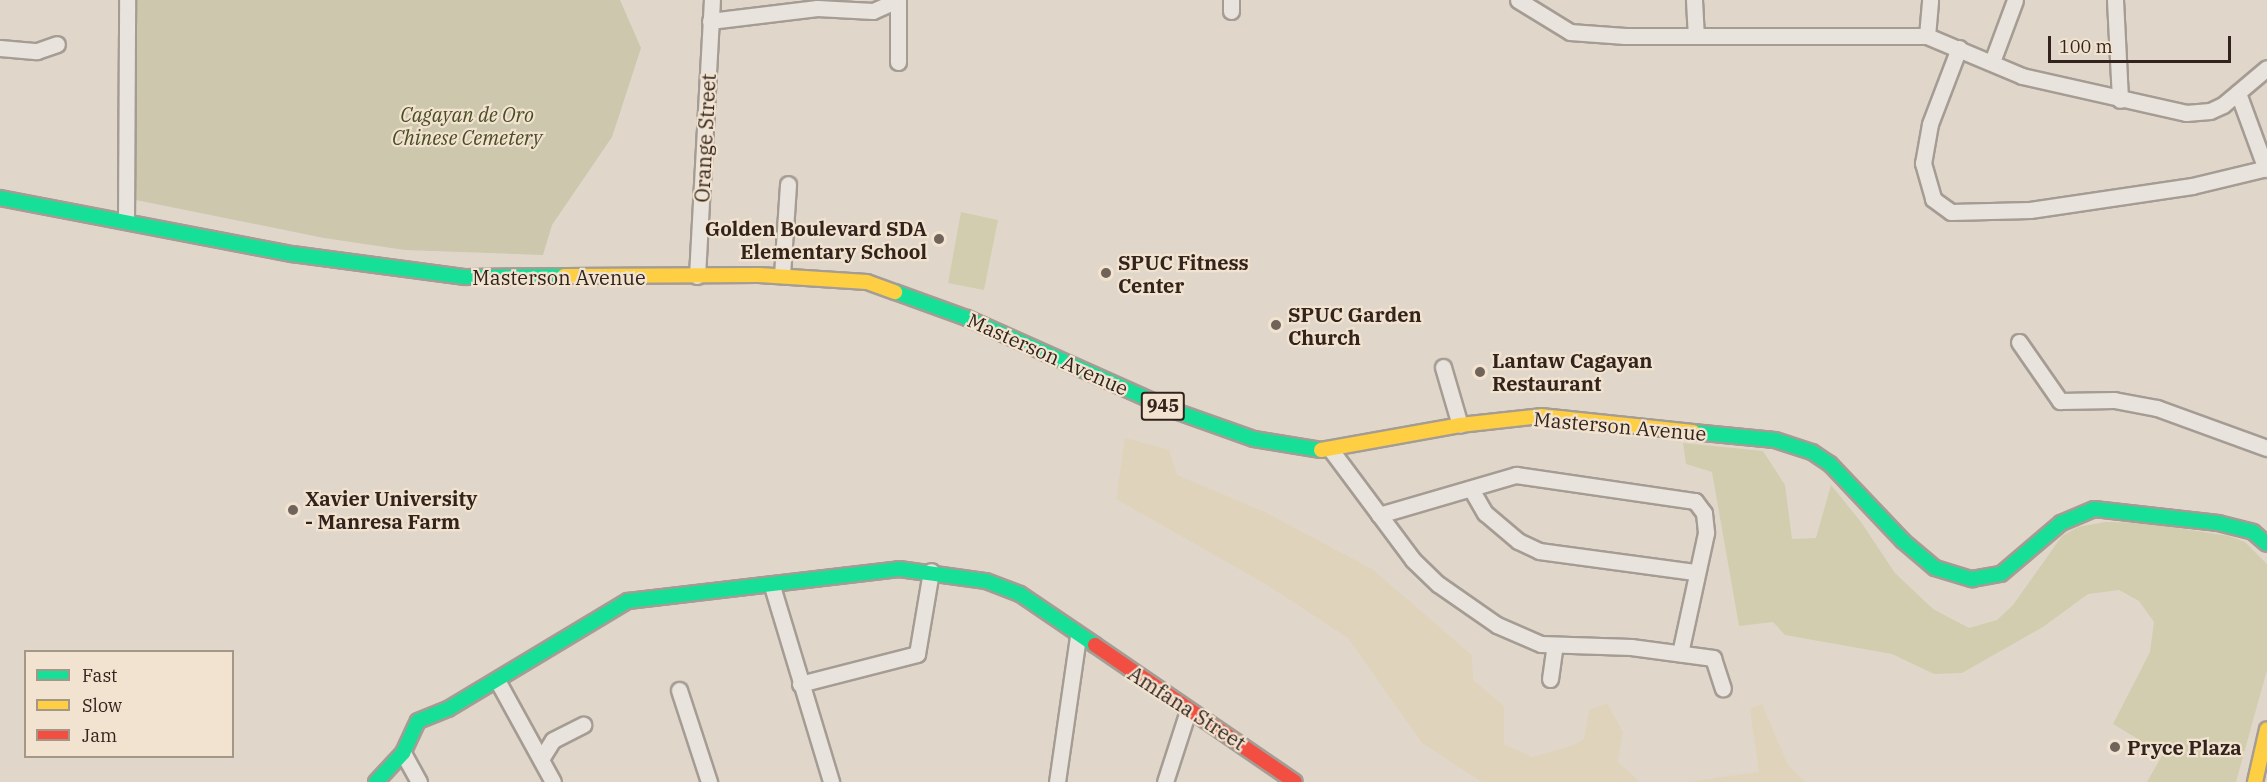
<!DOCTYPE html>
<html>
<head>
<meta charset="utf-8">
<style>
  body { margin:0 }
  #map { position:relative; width:2267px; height:782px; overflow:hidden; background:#e0d7ca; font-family:"IBM Plex Serif",serif }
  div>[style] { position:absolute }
  .farmland>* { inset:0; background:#dfd3bc }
  .green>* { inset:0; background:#d2cdae }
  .cemetery>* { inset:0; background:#ccc7ad }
  .roads { filter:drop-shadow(2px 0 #a59c94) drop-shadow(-2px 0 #a59c94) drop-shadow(0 2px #a59c94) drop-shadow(0 -2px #a59c94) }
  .street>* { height:15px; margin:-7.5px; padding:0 7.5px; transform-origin:7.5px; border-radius:7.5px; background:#e8e3dc }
  .fast>* { height:14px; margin:-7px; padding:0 7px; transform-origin:7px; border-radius:7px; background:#16e098 }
  .slow>* { height:14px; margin:-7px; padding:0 7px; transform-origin:7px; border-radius:7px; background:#ffcf43 }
  .jam>* { height:14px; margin:-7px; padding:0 7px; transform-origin:7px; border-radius:7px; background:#f24e42 }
  .dots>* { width:16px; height:16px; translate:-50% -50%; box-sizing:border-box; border:3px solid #f2e3d0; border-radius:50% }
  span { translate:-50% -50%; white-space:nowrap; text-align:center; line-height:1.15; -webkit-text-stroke:4.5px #f2e3d0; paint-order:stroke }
  .shield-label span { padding:2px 4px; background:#f2e3d0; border:2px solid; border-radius:4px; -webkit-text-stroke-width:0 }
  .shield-label { font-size:18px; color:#32241d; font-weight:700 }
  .park-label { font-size:20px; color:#494d26; font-style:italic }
  .street-label { font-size:20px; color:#32241d }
  .poi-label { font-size:20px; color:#32241d; font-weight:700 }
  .right { translate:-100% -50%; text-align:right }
  .left { translate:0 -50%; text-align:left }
  .legend { position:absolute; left:24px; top:650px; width:210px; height:108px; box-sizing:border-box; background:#f2e3d0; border:2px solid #a59788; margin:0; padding:8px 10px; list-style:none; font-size:18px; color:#32241d }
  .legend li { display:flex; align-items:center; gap:12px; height:30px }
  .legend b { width:30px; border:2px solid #a59788 }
  .scale { position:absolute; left:2048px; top:36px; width:183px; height:27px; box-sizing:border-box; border:3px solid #32241d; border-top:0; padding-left:8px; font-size:18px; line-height:21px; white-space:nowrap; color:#32241d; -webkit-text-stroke:4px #f2e3d0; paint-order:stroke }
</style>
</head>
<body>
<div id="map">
  <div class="farmland">
    <i style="clip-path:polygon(1125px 438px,1169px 450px,1177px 475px,1265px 512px,1372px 569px,1472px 655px,1473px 680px,1504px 706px,1504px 744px,1532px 757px,1571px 746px,1584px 739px,1589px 710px,1607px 703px,1623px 732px,1618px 762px,1640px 782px,1482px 782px,1422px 743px,1348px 638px,1269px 586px,1116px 499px)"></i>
    <i style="clip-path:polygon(1762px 704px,1788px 765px,1805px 782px,1687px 782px,1759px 772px,1750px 709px)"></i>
  </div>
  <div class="green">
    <i style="clip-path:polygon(961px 212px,998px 220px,984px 290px,948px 283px)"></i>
    <i style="clip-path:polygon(1683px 443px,1763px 451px,1785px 485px,1792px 539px,1816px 538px,1831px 485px,1861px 522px,1895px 573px,1933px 609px,1969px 628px,1997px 620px,2013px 605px,2062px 536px,2078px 527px,2105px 522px,2146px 523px,2229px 536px,2245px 542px,2267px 564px,2267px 670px,2236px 782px,2147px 782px,2163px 754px,2113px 724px,2150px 652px,2154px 622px,2139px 601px,2119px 590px,2088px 594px,2043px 627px,1962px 673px,1934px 674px,1892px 654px,1785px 635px,1773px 622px,1739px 626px,1712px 472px,1686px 464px)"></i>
  </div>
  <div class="cemetery">
    <i style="clip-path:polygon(134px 0,620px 0,641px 48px,612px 137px,552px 225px,543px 255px,405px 250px,324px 238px,131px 199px)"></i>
  </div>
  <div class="roads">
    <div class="street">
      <i style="left:1231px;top:0;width:11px;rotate:90deg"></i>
      <i style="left:1518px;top:0;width:61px;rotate:31.6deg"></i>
      <i style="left:1570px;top:32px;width:55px;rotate:4.2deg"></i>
      <i style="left:1625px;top:36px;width:302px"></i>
      <i style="left:1927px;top:36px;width:103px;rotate:22.8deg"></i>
      <i style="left:2022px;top:76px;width:168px;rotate:12.7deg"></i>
      <i style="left:2186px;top:113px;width:24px;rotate:-5deg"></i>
      <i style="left:2210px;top:111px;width:14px;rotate:-25deg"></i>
      <i style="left:2223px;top:105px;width:57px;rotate:-40.1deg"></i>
      <i style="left:1694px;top:0;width:35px;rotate:87deg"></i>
      <i style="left:2115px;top:0;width:100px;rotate:87.1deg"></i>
      <i style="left:898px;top:1px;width:61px;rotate:90deg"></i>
      <i style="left:710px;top:21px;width:108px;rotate:-6.9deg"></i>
      <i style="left:817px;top:8px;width:56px;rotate:3.1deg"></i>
      <i style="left:873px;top:11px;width:27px;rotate:-24deg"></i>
      <i style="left:1927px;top:36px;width:36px;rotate:-85deg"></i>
      <i style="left:0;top:48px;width:37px;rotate:5deg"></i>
      <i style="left:37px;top:51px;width:21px;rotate:-19deg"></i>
      <i style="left:1959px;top:48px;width:81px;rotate:110.9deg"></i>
      <i style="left:1930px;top:124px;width:40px;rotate:100deg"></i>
      <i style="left:1923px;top:163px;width:37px;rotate:74deg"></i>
      <i style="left:1933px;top:199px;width:22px;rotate:36deg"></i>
      <i style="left:1951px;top:212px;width:79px;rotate:-1.5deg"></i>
      <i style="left:2030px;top:210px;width:164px;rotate:-8.4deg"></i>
      <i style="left:2192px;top:186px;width:77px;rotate:-13.5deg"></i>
      <i style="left:1992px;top:62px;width:66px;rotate:-69.6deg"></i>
      <i style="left:2238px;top:93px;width:81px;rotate:69.8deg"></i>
      <i style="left:126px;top:221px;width:221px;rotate:-89.7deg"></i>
      <i style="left:782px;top:275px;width:91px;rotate:-86.2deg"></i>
      <i style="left:697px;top:276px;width:276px;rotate:-86.9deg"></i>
      <i style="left:2019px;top:342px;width:72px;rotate:55.2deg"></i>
      <i style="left:2060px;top:401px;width:54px;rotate:-1.1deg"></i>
      <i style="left:2114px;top:400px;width:44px;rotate:10.5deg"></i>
      <i style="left:2157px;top:408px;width:117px;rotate:20deg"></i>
      <i style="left:1443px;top:367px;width:60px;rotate:73.7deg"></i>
      <i style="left:1331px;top:450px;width:137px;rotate:53.3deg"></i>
      <i style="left:1413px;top:560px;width:35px;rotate:44deg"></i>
      <i style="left:1438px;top:584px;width:72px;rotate:34.8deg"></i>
      <i style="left:1497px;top:625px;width:48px;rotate:23.4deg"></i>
      <i style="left:1541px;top:644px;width:90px;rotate:1.9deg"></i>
      <i style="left:1631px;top:647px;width:83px;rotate:7.6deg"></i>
      <i style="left:1713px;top:658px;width:32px;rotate:72deg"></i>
      <i style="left:1471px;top:489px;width:28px;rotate:60deg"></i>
      <i style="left:1485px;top:513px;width:43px;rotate:40.3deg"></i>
      <i style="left:1518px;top:541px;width:23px;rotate:25deg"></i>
      <i style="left:1539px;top:551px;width:157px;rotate:7.7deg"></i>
      <i style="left:1379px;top:515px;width:143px;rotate:-16.3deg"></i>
      <i style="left:1516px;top:475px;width:181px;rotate:8.3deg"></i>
      <i style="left:1695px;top:501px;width:15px;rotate:53deg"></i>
      <i style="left:1704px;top:513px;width:20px;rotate:84deg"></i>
      <i style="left:1706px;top:533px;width:123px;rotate:102.2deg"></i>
      <i style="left:772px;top:586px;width:205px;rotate:73.2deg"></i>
      <i style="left:1550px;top:679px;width:34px;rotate:-82deg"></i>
      <i style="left:497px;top:680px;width:116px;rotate:61.2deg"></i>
      <i style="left:800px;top:684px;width:121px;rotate:-14.4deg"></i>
      <i style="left:917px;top:654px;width:84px;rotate:-80.4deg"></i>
      <i style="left:679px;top:690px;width:97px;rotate:71.9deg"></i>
      <i style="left:403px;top:753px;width:33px;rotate:61deg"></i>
      <i style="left:541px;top:759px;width:22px;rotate:-58deg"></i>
      <i style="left:553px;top:740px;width:34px;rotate:-27deg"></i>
      <i style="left:1057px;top:782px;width:148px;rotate:-81.8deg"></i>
      <i style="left:1165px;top:782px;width:75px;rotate:-72.1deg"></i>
    </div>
    <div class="fast">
      <i style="left:0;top:198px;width:297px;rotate:10.9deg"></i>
      <i style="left:292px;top:254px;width:175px;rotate:7.6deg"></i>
      <i style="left:465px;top:277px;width:99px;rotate:-0.6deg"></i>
      <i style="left:895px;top:292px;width:77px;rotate:19.9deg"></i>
      <i style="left:967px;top:318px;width:228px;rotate:24.1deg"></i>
      <i style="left:1175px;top:411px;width:84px;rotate:19.5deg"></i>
      <i style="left:1254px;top:439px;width:68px;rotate:9.3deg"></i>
      <i style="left:1693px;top:432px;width:82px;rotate:5.6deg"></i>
      <i style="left:1775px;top:440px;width:39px;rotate:18deg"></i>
      <i style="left:1812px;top:452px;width:22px;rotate:34deg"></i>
      <i style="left:1830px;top:464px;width:106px;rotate:46.5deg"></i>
      <i style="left:1903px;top:541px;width:42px;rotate:40.2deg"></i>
      <i style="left:1935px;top:568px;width:39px;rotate:17deg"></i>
      <i style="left:1972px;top:579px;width:29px;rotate:-10deg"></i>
      <i style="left:2001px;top:574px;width:79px;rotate:-40.4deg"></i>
      <i style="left:2061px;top:523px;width:36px;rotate:-23deg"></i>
      <i style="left:2094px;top:509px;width:125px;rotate:6.4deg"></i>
      <i style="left:2218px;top:523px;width:36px;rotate:14deg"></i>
      <i style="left:2253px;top:532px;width:18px;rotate:41deg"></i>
      <i style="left:376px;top:782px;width:40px;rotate:-47deg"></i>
      <i style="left:403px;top:753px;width:35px;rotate:-65deg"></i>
      <i style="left:418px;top:721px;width:32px;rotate:-22deg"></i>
      <i style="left:448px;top:709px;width:210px;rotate:-31deg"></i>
      <i style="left:628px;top:601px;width:273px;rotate:-6.7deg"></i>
      <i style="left:899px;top:569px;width:88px;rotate:7.9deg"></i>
      <i style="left:986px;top:581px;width:36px;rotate:21deg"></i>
      <i style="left:1020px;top:594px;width:91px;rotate:34.2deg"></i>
    </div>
    <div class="slow">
      <i style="left:564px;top:276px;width:195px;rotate:-0.3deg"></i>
      <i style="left:759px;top:275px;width:108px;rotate:3.7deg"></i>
      <i style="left:867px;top:282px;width:30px;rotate:20deg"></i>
      <i style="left:1321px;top:450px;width:141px;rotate:-10.2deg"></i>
      <i style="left:1460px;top:425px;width:81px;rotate:-6.3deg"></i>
      <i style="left:1541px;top:416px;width:153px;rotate:6deg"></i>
      <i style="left:2255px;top:782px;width:54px;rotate:-77.2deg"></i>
    </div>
    <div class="jam">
      <i style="left:1095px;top:645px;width:242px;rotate:34.4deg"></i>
    </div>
  </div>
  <div class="dots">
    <i style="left:939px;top:239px;background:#6f635a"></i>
    <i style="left:1106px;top:273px;background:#6f635a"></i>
    <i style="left:1276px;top:325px;background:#6f635a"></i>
    <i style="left:1480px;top:372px;background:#6f635a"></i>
    <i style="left:293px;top:510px;background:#6f635a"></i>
    <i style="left:2115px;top:747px;background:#6f635a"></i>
  </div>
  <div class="shield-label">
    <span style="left:1163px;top:406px">945</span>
  </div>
  <div class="park-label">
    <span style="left:467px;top:126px">Cagayan de Oro<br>Chinese Cemetery</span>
  </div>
  <div class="street-label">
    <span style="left:705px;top:138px;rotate:-87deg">Orange Street</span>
    <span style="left:559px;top:277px">Masterson Avenue</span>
    <span style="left:1048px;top:354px;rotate:24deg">Masterson Avenue</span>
    <span style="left:1620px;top:426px;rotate:5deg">Masterson Avenue</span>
    <span style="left:1187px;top:708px;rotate:33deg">Amfana Street</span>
  </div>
  <div class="poi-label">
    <span class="right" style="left:927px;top:240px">Golden Boulevard SDA<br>Elementary School</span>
    <span class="left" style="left:1118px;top:274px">SPUC Fitness<br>Center</span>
    <span class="left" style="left:1288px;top:326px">SPUC Garden<br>Church</span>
    <span class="left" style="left:1492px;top:372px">Lantaw Cagayan<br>Restaurant</span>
    <span class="left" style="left:305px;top:510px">Xavier University<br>- Manresa Farm</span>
    <span class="left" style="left:2127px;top:747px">Pryce Plaza</span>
  </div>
  <ul class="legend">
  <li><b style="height:8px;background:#16e098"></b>Fast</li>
  <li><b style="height:8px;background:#ffcf43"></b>Slow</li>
  <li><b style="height:8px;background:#f24e42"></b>Jam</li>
  </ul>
  <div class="scale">100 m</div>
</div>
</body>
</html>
